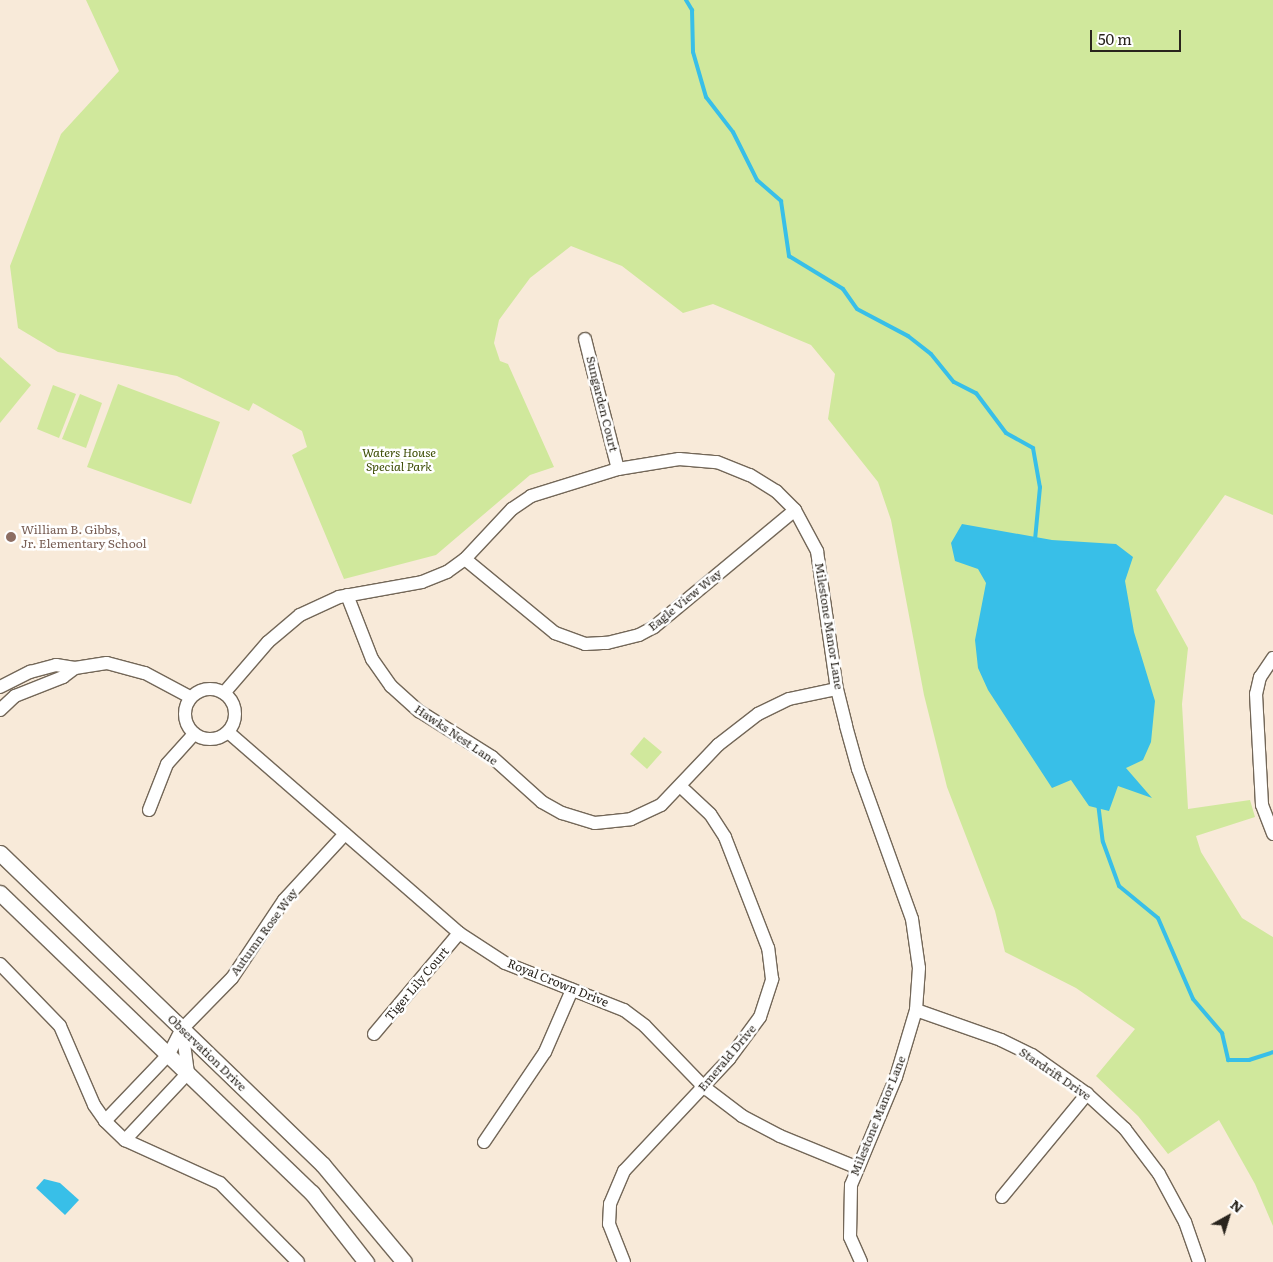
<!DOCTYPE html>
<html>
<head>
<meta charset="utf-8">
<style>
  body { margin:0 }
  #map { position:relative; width:1273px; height:1262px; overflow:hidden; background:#f8ead9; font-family:Literata,serif }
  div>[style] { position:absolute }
  .green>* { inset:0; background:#d0e89c }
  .water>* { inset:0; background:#38bfe8 }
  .stream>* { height:4px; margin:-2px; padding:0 2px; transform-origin:2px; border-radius:2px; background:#38bfe8 }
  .roads { filter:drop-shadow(1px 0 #736758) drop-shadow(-1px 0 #736758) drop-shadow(0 1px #736758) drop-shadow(0 -1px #736758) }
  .minor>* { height:12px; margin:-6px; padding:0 6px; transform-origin:6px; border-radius:6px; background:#fff }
  .minor>.ring { margin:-6px; padding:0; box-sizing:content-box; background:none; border:12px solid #fff; border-radius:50% }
  .tertiary>* { height:15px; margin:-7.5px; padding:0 7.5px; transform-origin:7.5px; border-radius:7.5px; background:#fff }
  .dots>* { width:14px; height:14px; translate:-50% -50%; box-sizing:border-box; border:2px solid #fff; border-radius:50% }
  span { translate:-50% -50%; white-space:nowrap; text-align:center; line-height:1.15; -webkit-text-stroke:5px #fff; paint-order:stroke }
  .street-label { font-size:12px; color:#29241d }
  .park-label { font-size:12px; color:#3c4c03; font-style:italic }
  .education-label { font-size:12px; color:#785e54 }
  .left { translate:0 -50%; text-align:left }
  .north { position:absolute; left:1203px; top:1192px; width:50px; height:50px; -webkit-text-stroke:4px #fff; paint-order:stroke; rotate:39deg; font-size:14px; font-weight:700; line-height:20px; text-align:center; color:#29241d }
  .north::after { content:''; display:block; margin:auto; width:18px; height:22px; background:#29241d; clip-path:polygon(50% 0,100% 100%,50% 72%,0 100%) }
  .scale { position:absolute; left:1090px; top:30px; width:91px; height:22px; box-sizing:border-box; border:2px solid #29241d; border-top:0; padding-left:6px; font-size:15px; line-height:18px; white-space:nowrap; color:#29241d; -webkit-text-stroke:4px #fff; paint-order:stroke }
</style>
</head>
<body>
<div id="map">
  <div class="green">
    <i style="clip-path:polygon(86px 0,1273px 0,1273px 515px,1225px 495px,1156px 590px,1188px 648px,1182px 704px,1188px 809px,1250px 800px,1255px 817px,1196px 836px,1201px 852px,1242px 918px,1273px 937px,1273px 1226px,1255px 1184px,1219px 1120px,1168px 1154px,1138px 1116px,1096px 1076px,1135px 1029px,1076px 988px,1005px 952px,995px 911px,947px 787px,924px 695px,891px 520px,878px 482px,828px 419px,835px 374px,811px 345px,713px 304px,683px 313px,622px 266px,571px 246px,530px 278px,499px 320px,494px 343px,500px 361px,508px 364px,554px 467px,530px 475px,436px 555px,344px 579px,292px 455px,307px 447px,302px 431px,253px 403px,249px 411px,177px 376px,58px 352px,18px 328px,10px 266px,61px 134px,119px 71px)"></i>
    <i style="clip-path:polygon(0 357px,31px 385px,0 423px)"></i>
    <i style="clip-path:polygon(118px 384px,220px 422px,191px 504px,87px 467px)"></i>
    <i style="clip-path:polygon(53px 385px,76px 394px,59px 438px,37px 429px)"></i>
    <i style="clip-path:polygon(80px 394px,102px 403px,86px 448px,62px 439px)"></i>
    <i style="clip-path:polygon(644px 737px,662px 752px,647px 769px,630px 754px)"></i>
  </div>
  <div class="water">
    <i style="clip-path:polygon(962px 524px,1052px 540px,1116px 544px,1133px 557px,1125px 581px,1134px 632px,1155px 701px,1151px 742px,1143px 760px,1126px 768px,1152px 798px,1118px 786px,1109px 811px,1089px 806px,1071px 780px,1052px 788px,988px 690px,978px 668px,975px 640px,986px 583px,978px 569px,955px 561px,951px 543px)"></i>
    <i style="clip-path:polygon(44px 1179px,60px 1183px,79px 1200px,65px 1215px,36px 1188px)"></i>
  </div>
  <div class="stream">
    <i style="left:686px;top:0;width:12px;rotate:59deg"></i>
    <i style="left:692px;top:10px;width:42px;rotate:88.6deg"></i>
    <i style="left:693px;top:52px;width:47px;rotate:73.9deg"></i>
    <i style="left:706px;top:97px;width:44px;rotate:52.4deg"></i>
    <i style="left:733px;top:132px;width:54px;rotate:63.4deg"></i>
    <i style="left:757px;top:180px;width:32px;rotate:41deg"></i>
    <i style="left:781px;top:201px;width:56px;rotate:81.7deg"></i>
    <i style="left:789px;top:256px;width:63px;rotate:31.4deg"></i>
    <i style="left:843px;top:289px;width:24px;rotate:55deg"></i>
    <i style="left:857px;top:309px;width:58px;rotate:27.9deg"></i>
    <i style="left:908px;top:336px;width:29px;rotate:38deg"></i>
    <i style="left:931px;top:354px;width:36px;rotate:51deg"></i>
    <i style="left:954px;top:382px;width:25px;rotate:27deg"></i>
    <i style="left:976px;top:393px;width:50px;rotate:53.1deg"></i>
    <i style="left:1006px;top:433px;width:31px;rotate:29deg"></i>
    <i style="left:1033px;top:448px;width:40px;rotate:80deg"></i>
    <i style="left:1040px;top:487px;width:53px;rotate:95.4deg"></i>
    <i style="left:1098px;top:803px;width:39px;rotate:83deg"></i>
    <i style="left:1103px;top:842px;width:47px;rotate:70deg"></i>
    <i style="left:1119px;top:886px;width:50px;rotate:39.4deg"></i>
    <i style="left:1158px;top:918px;width:88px;rotate:66.6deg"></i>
    <i style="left:1193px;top:999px;width:45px;rotate:49.5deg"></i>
    <i style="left:1222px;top:1033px;width:28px;rotate:77deg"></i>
    <i style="left:1228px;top:1060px;width:21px"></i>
    <i style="left:1249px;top:1060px;width:25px;rotate:-18deg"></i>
  </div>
  <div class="roads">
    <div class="minor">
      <i style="left:585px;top:339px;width:134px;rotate:75.8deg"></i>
      <i style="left:465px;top:559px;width:117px;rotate:39.4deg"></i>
      <i style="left:555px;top:633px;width:32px;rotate:20deg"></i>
      <i style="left:585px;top:644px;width:22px;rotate:-3deg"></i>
      <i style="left:607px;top:643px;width:33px;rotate:-14deg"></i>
      <i style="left:639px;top:635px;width:17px;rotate:-28deg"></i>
      <i style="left:654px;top:627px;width:183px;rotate:-39.7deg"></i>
      <i style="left:347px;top:595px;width:69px;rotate:68.7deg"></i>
      <i style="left:372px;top:659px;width:33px;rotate:55deg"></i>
      <i style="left:391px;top:686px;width:38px;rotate:42deg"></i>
      <i style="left:419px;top:711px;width:86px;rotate:32.2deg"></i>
      <i style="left:492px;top:757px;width:67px;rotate:42deg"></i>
      <i style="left:542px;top:802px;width:23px;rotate:29deg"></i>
      <i style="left:562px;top:813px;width:34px;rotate:17deg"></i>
      <i style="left:595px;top:823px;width:36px;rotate:-6deg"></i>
      <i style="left:631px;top:819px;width:33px;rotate:-25deg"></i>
      <i style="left:661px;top:805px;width:83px;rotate:-46.5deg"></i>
      <i style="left:718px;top:745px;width:51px;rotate:-37.8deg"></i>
      <i style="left:758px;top:714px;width:34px;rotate:-26deg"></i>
      <i style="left:789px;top:699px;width:49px;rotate:-11.8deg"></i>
      <i style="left:1273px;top:658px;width:23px;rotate:124deg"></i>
      <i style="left:1260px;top:677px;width:17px;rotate:103deg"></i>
      <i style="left:1256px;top:694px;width:111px;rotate:86.9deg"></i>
      <i style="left:1262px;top:805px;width:31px;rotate:69deg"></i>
      <i style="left:0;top:687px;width:34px;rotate:-27deg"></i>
      <i style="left:30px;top:672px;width:27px;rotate:-15deg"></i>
      <i style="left:56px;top:665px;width:19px;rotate:9deg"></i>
      <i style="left:75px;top:668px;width:32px;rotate:-9deg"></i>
      <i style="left:107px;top:663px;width:39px;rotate:15deg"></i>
      <i style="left:145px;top:673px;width:51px;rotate:28.1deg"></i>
      <i class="ring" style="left:185px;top:689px;width:38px;height:38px"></i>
      <i style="left:224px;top:693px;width:67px;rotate:-49.2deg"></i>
      <i style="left:268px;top:642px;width:42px;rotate:-40.2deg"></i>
      <i style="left:300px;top:615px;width:43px;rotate:-24.8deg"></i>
      <i style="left:339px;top:597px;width:84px;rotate:-10.2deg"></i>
      <i style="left:422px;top:582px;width:27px;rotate:-22deg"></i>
      <i style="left:447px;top:572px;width:22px;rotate:-36deg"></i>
      <i style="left:465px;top:559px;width:69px;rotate:-46.8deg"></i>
      <i style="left:512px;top:509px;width:23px;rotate:-34deg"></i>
      <i style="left:531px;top:496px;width:91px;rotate:-17.2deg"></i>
      <i style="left:618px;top:469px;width:62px;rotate:-9.3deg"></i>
      <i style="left:679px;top:459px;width:38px;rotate:5deg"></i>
      <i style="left:717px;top:462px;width:35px;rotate:22deg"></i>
      <i style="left:750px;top:475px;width:31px;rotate:32deg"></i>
      <i style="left:776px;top:491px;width:27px;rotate:45deg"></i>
      <i style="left:795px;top:510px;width:47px;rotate:61.8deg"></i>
      <i style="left:817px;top:551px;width:139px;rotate:81.8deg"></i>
      <i style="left:837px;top:689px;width:38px;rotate:76deg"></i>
      <i style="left:846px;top:726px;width:45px;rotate:74.4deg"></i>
      <i style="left:858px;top:769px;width:159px;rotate:70.2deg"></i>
      <i style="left:912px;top:919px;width:49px;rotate:81.9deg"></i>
      <i style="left:919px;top:968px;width:42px;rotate:94.1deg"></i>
      <i style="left:916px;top:1010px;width:70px;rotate:106.6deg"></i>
      <i style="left:896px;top:1077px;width:117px;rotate:112.6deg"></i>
      <i style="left:851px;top:1185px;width:52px;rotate:91.1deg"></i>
      <i style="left:850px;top:1237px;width:27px;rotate:66deg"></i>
      <i style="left:0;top:710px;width:21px;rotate:-43deg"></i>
      <i style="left:15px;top:696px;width:52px;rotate:-21.6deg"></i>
      <i style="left:63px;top:677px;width:15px;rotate:-37deg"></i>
      <i style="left:228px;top:732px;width:306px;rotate:41deg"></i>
      <i style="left:459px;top:933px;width:55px;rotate:33.1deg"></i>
      <i style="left:505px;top:963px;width:128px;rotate:21.6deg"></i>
      <i style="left:624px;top:1010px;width:26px;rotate:37deg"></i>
      <i style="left:645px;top:1026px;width:85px;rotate:46deg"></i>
      <i style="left:704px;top:1087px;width:48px;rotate:37.3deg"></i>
      <i style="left:742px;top:1116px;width:43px;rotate:27.8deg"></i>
      <i style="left:780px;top:1136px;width:84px;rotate:22.3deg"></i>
      <i style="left:149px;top:810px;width:49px;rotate:-68.6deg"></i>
      <i style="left:167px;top:764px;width:40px;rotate:-48deg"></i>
      <i style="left:0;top:964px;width:86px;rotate:45.9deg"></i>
      <i style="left:60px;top:1026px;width:86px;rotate:66.7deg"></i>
      <i style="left:94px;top:1105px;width:19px;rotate:55deg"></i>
      <i style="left:105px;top:1121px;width:28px;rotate:44deg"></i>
      <i style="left:125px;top:1140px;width:104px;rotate:24.4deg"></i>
      <i style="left:220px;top:1183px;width:111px;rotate:45.4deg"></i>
      <i style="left:916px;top:1010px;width:90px;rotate:19.4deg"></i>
      <i style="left:1001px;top:1040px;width:34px;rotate:26deg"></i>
      <i style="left:1032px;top:1055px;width:67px;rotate:35.3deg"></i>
      <i style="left:1087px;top:1094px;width:52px;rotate:42.6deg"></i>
      <i style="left:1125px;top:1129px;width:56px;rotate:52.9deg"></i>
      <i style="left:1159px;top:1174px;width:55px;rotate:61.6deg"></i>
      <i style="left:1185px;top:1222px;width:42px;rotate:70.7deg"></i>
      <i style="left:374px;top:1034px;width:132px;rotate:-49.9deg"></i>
      <i style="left:105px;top:1121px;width:93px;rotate:-46.3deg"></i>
      <i style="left:169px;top:1054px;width:28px;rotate:-63deg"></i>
      <i style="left:182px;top:1029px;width:71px;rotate:-45.6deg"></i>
      <i style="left:232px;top:978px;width:94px;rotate:-56.3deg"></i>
      <i style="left:284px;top:900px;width:90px;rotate:-47.3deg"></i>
      <i style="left:125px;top:1140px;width:92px;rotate:-46.8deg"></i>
      <i style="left:188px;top:1073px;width:44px;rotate:-97.8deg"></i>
      <i style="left:484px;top:1142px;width:109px;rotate:-55.9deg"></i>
      <i style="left:545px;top:1052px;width:68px;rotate:-66.5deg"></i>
      <i style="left:1002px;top:1197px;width:134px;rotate:-50.5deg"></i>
      <i style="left:624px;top:1262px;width:41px;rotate:-111.5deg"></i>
      <i style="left:609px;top:1224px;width:20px;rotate:-87deg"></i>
      <i style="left:610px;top:1204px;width:36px;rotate:-67deg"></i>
      <i style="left:624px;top:1171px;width:154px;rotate:-46.8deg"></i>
      <i style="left:729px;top:1059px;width:52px;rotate:-53.6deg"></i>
      <i style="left:760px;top:1017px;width:40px;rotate:-72deg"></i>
      <i style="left:772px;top:979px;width:31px;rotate:-97deg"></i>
      <i style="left:768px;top:948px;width:119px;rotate:-111.2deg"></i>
      <i style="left:725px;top:837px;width:27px;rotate:-123deg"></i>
      <i style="left:710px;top:814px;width:40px;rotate:-137deg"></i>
    </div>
    <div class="tertiary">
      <i style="left:0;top:853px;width:449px;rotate:44deg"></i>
      <i style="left:323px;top:1165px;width:126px;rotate:50.1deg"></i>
      <i style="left:0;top:893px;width:433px;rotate:43.9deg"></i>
      <i style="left:312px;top:1193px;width:88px;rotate:52deg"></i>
    </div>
  </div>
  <div class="dots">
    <i style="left:11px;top:537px;background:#8d6e63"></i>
  </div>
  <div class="street-label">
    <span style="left:602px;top:404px;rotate:76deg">Sungarden Court</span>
    <span style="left:685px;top:600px;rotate:-39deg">Eagle View Way</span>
    <span style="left:829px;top:626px;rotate:81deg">Milestone Manor Lane</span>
    <span style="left:456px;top:735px;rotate:34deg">Hawks Nest Lane</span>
    <span style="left:264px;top:932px;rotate:-54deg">Autumn Rose Way</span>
    <span style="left:558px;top:983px;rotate:22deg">Royal Crown Drive</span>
    <span style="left:417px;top:984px;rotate:-50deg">Tiger Lily Court</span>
    <span style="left:207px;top:1053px;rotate:44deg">Observation Drive</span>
    <span style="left:727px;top:1058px;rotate:-50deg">Emerald Drive</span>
    <span style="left:1055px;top:1074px;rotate:34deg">Stardrift Drive</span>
    <span style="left:878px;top:1116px;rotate:-68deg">Milestone Manor Lane</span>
  </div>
  <div class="park-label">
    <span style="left:399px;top:460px">Waters House<br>Special Park</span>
  </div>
  <div class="education-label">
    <span class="left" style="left:21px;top:537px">William B. Gibbs,<br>Jr. Elementary School</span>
  </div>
  <div class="north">N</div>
  <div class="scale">50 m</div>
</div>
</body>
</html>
